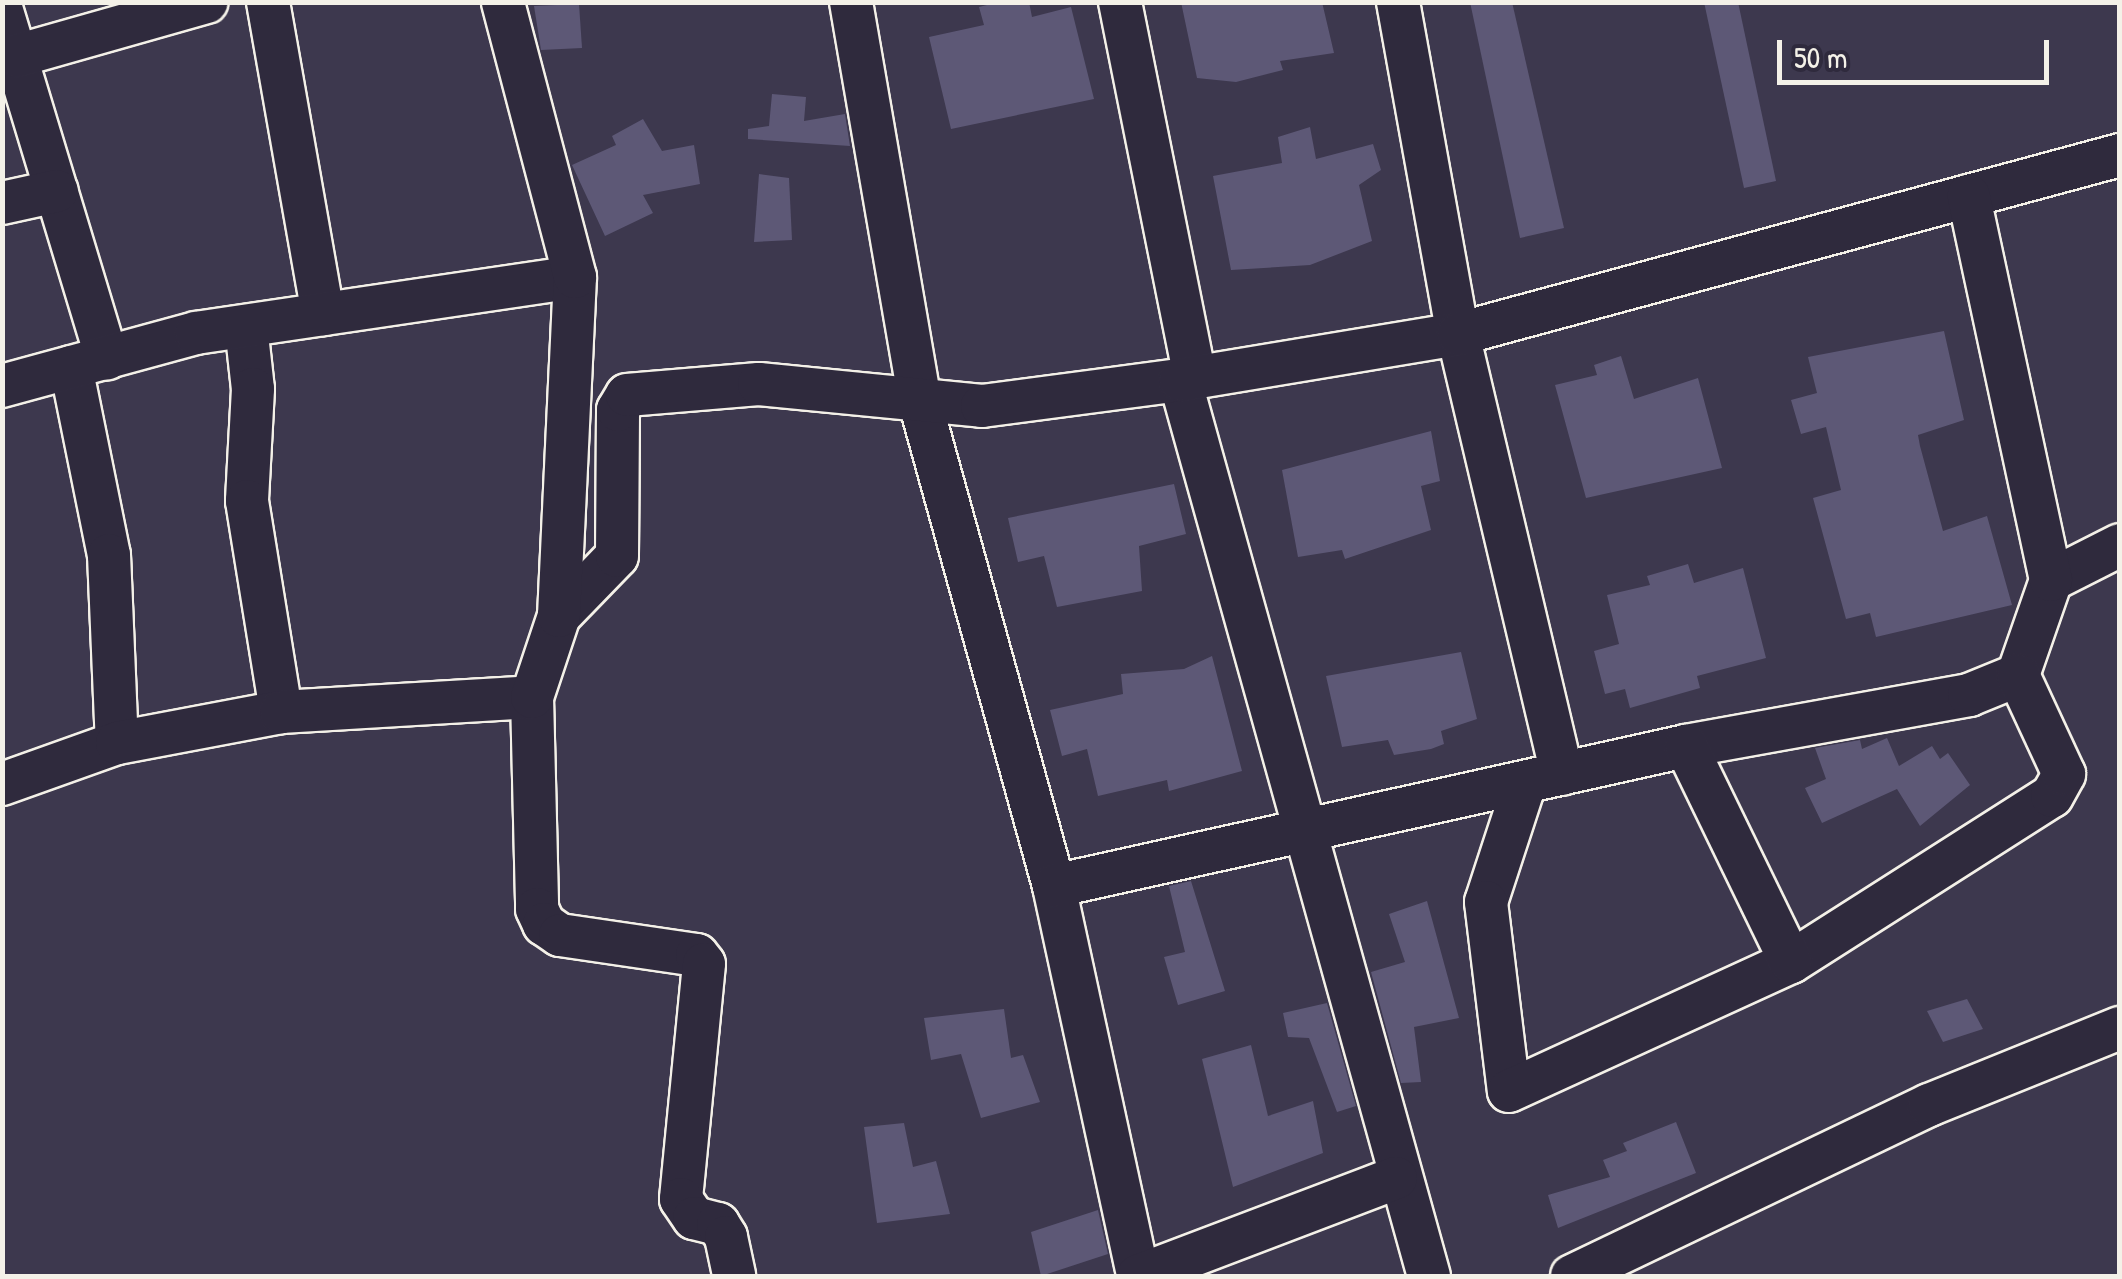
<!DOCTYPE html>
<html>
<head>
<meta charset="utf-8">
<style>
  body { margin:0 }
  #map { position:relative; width:2122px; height:1279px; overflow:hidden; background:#3d384e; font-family:"Patrick Hand",sans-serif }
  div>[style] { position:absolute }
  .building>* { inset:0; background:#5d5876 }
  .roads { filter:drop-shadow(2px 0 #f4f1e8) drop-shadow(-2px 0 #f4f1e8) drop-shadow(0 2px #f4f1e8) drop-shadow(0 -2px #f4f1e8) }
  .minor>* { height:42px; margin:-21px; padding:0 21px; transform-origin:21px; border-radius:21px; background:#2f2a3d }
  span { translate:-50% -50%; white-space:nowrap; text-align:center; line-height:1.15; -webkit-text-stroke:9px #2f2a3d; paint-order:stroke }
  .frame { position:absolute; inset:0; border:5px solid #f4f1e8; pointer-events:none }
  .scale { position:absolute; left:1777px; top:40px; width:272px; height:45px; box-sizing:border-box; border:5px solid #f4f1e8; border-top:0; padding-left:12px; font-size:30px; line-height:35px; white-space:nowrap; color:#f4f1e8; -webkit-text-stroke:8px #2f2a3d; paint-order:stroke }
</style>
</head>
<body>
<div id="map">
  <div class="building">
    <i style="clip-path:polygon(999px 2px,1029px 2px,1032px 17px,1071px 7px,1094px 99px,951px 129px,929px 37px,984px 25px,979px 7px)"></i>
    <i style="clip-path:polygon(1181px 2px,1322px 2px,1334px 53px,1280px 61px,1283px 70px,1236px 82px,1197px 78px)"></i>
    <i style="clip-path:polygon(1470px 2px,1512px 2px,1564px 228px,1520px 238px)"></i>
    <i style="clip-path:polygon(1704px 2px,1738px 2px,1776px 181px,1744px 188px)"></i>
    <i style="clip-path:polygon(579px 4px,582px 48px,541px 50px,534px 6px)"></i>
    <i style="clip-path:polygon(772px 94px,806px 97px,804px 121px,845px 114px,850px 146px,748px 139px,748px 129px,769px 126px)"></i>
    <i style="clip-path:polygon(643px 119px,662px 151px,694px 145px,700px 184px,643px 195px,653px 213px,605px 236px,572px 165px,616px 145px,612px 136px)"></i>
    <i style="clip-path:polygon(1310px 127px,1316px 159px,1373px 144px,1381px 170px,1359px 185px,1372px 241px,1310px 265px,1231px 270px,1213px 176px,1282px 163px,1278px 137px)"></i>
    <i style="clip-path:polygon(759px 174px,789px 178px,792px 240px,754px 242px)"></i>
    <i style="clip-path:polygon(1944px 331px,1964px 420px,1918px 435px,1920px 446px,1943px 531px,1987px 516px,2012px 605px,1876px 637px,1870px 613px,1846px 619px,1813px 498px,1841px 490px,1826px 427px,1801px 434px,1791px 400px,1817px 393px,1808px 357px)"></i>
    <i style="clip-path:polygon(1621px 356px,1634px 399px,1698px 378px,1722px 468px,1586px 498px,1555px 385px,1597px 375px,1594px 365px)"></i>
    <i style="clip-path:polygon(1431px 431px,1440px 481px,1421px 486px,1431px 530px,1345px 559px,1342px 550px,1298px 557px,1282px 470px)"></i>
    <i style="clip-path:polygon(1174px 484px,1186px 534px,1139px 546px,1142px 591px,1057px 607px,1044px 556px,1018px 562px,1008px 518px)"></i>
    <i style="clip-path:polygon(1688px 564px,1694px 583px,1743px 568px,1766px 658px,1697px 676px,1700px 688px,1630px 708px,1625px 689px,1605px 694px,1594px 651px,1619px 644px,1607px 595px,1650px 585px,1647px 576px)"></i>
    <i style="clip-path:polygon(1461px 652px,1477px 719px,1441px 731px,1444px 744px,1431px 749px,1394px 755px,1388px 740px,1342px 747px,1326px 676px)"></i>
    <i style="clip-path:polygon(1212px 656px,1242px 771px,1169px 791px,1167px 780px,1098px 796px,1087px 749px,1062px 756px,1050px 710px,1123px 694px,1121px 674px,1184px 669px)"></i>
    <i style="clip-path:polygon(1887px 738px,1899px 766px,1932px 746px,1940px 759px,1948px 753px,1970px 785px,1920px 826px,1897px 789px,1822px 823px,1805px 788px,1826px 779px,1815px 748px,1860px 740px,1862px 749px)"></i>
    <i style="clip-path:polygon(1191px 881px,1225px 991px,1178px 1005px,1164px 957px,1185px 952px,1169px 886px)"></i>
    <i style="clip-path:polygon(1427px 901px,1459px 1018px,1414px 1027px,1421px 1082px,1401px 1083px,1371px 972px,1405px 962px,1389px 914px)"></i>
    <i style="clip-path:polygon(1967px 999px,1983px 1029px,1943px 1042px,1927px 1011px)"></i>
    <i style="clip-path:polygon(1327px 1003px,1356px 1106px,1337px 1112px,1309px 1038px,1288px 1037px,1283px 1013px)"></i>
    <i style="clip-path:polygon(1004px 1009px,1011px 1058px,1023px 1055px,1040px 1102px,981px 1118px,961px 1054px,931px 1060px,924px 1018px)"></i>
    <i style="clip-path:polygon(1251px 1045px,1268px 1116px,1313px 1101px,1323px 1153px,1233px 1187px,1202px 1059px)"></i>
    <i style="clip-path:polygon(1676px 1122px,1696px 1173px,1558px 1228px,1548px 1195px,1610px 1177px,1603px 1160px,1627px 1151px,1623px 1143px)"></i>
    <i style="clip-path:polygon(904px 1123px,913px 1167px,936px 1161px,950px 1214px,877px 1223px,864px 1127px)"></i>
    <i style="clip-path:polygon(1098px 1210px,1108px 1254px,1041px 1276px,1031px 1232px)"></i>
  </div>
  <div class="roads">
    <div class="minor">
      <i style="left:268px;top:2px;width:317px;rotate:80deg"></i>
      <i style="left:851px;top:2px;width:406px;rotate:80.2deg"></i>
      <i style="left:920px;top:402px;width:502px;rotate:74.52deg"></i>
      <i style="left:1054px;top:886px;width:399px;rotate:77.8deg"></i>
      <i style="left:1120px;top:2px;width:382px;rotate:78.7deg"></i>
      <i style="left:1398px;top:2px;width:337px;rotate:79.8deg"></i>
      <i style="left:1458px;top:334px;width:452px;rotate:76.7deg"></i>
      <i style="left:2px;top:11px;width:363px;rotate:73.2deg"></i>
      <i style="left:16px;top:56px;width:198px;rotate:-15.8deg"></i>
      <i style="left:2px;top:203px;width:56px;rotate:-12.3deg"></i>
      <i style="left:246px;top:326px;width:63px;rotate:83.7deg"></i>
      <i style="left:253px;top:389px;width:112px;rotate:93.1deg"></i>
      <i style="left:247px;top:501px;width:214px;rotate:80.8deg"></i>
      <i style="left:71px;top:367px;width:192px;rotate:78.6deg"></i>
      <i style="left:109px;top:555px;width:188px;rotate:87.6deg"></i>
      <i style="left:1180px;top:380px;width:930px;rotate:74.47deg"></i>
      <i style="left:2px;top:386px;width:201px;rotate:-15.3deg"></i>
      <i style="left:196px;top:333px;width:383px;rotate:-8.4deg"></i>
      <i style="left:2051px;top:580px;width:77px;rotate:-26.9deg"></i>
      <i style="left:559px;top:616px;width:83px;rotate:-46deg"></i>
      <i style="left:617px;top:556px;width:146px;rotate:-89.6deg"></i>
      <i style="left:618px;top:410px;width:17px;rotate:-59deg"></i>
      <i style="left:627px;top:395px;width:132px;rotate:-4.8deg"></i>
      <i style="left:759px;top:384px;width:224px;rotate:5.6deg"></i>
      <i style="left:982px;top:406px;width:200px;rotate:-7.5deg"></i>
      <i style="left:1180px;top:380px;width:282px;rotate:-9.4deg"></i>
      <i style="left:1458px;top:334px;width:686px;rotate:-15.13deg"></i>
      <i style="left:532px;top:697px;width:212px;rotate:88.6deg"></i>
      <i style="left:537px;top:909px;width:17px;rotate:65deg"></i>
      <i style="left:544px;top:924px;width:19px;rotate:35deg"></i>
      <i style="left:560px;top:935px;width:138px;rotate:8.3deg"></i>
      <i style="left:697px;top:955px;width:11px;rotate:52deg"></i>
      <i style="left:704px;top:964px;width:236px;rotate:95.6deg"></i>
      <i style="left:681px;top:1199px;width:23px;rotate:56deg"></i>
      <i style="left:694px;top:1218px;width:25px;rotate:14deg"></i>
      <i style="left:718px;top:1224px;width:15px;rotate:58deg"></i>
      <i style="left:726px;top:1237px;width:40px;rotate:78deg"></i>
      <i style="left:1686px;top:746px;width:288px;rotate:-10.2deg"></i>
      <i style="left:1969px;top:695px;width:53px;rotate:-22.2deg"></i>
      <i style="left:2018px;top:675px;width:101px;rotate:-70.8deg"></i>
      <i style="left:2051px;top:580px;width:393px;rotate:-102.1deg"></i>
      <i style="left:2px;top:784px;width:122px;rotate:-19.6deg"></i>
      <i style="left:117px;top:743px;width:167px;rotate:-10.7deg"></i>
      <i style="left:281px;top:712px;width:251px;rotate:-3.4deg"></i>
      <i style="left:532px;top:697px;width:85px;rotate:-71.6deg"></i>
      <i style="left:559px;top:616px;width:339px;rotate:-87.3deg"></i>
      <i style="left:575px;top:277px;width:284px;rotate:-104.7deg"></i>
      <i style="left:1524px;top:786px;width:122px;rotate:108.1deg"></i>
      <i style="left:1486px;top:902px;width:190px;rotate:83.1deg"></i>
      <i style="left:1509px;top:1091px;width:310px;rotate:-24.6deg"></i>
      <i style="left:1791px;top:962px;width:309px;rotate:-32.5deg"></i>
      <i style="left:2052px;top:796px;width:25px;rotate:-61deg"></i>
      <i style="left:2064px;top:774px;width:109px;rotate:-114.9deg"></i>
      <i style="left:1054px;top:886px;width:647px;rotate:-12.49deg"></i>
      <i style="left:1686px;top:746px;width:240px;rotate:64.1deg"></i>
      <i style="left:1138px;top:1276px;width:276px;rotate:-20.8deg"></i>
      <i style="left:1572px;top:1276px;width:396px;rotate:-25.6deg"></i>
      <i style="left:1929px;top:1105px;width:206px;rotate:-22deg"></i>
    </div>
  </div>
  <div class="frame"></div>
  <div class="scale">50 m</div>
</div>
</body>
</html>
